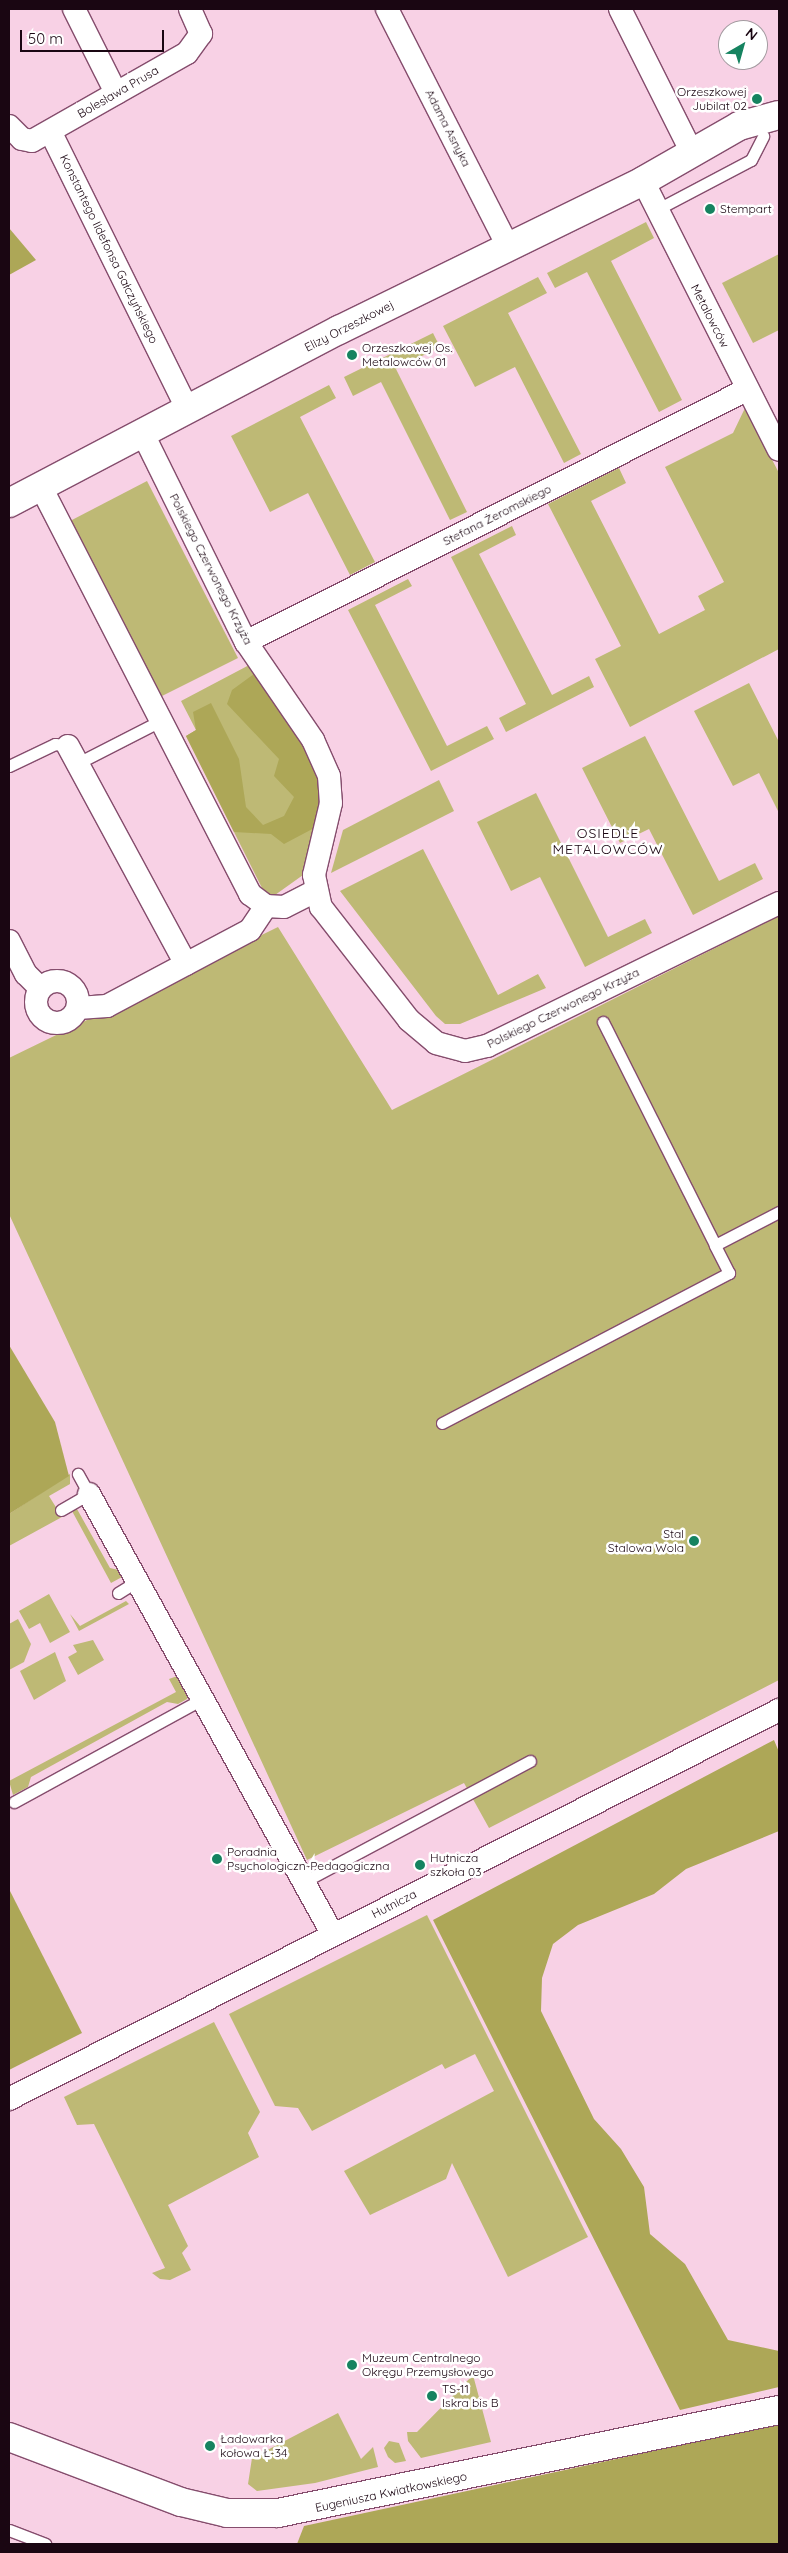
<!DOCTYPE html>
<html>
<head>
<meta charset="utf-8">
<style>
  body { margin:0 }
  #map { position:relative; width:788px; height:2553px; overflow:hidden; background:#f8d1e5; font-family:Quicksand,sans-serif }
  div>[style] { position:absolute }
  .green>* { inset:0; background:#beb975 }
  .forest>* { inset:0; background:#ada757 }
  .roads { filter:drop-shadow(1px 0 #854d6d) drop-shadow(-1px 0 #854d6d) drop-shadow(0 1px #854d6d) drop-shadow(0 -1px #854d6d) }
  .lane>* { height:11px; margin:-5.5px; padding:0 5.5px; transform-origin:5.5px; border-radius:5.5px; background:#fff }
  .street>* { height:22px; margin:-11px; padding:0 11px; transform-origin:11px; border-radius:11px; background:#fff }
  .street>.ring { margin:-11px; padding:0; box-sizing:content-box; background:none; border:22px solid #fff; border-radius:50% }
  .secondary>* { height:28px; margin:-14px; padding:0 14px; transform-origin:14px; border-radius:14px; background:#fff }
  .dots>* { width:14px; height:14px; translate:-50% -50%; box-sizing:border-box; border:2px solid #fff; border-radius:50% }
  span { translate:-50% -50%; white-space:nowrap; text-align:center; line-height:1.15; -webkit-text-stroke:5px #fff; paint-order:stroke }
  .street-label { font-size:12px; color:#1a0612 }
  .poi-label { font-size:12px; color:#1a0612 }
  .right { translate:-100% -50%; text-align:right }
  .left { translate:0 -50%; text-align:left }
  .neighbourhood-label { font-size:14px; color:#1a0612; letter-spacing:1px }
  .frame { position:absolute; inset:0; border:10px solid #1a0612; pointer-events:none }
  .north { position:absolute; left:718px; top:20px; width:50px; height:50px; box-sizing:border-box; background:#fff; border:1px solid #a39ba0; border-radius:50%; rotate:38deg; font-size:14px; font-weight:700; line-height:20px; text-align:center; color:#1a0612 }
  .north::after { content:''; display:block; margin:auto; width:18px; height:22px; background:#168360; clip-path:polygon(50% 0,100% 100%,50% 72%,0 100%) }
  .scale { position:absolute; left:20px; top:30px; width:144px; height:22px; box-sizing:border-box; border:2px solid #1a0612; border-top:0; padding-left:6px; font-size:15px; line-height:18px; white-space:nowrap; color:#1a0612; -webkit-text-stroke:4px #fff; paint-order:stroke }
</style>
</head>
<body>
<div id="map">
  <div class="green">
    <i style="clip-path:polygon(646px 222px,654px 238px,611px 261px,682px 400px,659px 412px,587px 272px,555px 288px,547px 273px)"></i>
    <i style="clip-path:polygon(779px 254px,779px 330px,753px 343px,722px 283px)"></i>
    <i style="clip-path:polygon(538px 277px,547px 293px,508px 313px,581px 454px,564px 463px,515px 367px,475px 387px,443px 326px)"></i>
    <i style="clip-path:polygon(433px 333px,440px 347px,396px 369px,467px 512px,450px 520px,381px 382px,353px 396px,344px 377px)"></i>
    <i style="clip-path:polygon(329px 385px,336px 398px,300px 417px,375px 562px,350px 575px,308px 493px,270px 512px,231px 436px)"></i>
    <i style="clip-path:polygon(745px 408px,779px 473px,779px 649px,630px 727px,595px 659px,621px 646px,548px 504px,619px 468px,626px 483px,591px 501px,659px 634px,705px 610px,698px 596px,724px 582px,665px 467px,733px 433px)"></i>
    <i style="clip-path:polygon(147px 481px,238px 658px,160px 697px,70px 521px)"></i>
    <i style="clip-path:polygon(512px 526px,516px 535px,479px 554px,552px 695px,589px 676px,594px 687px,506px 732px,499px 718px,526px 704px,451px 557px)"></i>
    <i style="clip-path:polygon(408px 579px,412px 586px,375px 605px,447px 746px,487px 726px,494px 739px,431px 771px,348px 610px)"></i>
    <i style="clip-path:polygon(253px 663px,321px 812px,303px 875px,268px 900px,186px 736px,196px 730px,181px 701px)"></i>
    <i style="clip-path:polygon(749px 683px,779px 742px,779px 813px,759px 773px,733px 786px,694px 711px)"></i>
    <i style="clip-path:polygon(645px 736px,719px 881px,755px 863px,763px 879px,693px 915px,649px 829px,620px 843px,582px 768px)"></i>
    <i style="clip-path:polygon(439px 780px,454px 811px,331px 873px,343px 830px)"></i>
    <i style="clip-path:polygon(536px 793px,608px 937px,645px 919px,652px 933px,585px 967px,540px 877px,511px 891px,477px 822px)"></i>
    <i style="clip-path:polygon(423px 849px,498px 995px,538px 974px,546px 988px,460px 1024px,445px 1024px,436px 1016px,340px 891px)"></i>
    <i style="clip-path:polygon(779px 916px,779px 1680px,489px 1828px,464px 1783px,307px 1860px,9px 1214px,9px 1058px,278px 927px,392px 1110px)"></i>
    <i style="clip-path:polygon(70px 1474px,70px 1484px,49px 1496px,62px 1517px,9px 1546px,9px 1514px)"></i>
    <i style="clip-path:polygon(77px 1509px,110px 1568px,123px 1571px,122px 1577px,111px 1583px,72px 1511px)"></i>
    <i style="clip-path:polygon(49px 1594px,70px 1632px,50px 1643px,40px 1623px,29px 1629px,19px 1611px)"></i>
    <i style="clip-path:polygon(126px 1601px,129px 1604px,79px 1631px,70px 1614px,80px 1626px)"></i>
    <i style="clip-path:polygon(18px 1619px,31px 1644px,24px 1662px,9px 1670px,9px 1624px)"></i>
    <i style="clip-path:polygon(93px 1640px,104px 1660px,78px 1675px,68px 1657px,77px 1652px,73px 1645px)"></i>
    <i style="clip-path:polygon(55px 1652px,66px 1681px,34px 1700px,20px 1671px)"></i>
    <i style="clip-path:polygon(180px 1675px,189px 1694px,187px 1699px,178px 1704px,167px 1702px,31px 1777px,28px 1787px,13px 1795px,9px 1781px,176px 1692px,169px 1679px)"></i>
    <i style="clip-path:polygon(427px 1915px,588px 2237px,508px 2277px,452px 2163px,446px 2179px,370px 2215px,344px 2171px,494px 2091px,475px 2054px,445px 2069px,442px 2064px,312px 2131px,298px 2108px,275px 2106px,229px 2014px)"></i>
    <i style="clip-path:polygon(214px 2022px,260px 2112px,248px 2133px,259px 2157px,168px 2205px,188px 2246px,182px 2253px,191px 2270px,170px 2280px,160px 2279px,152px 2273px,165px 2268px,94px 2124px,77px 2125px,64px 2097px)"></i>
    <i style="clip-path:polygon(473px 2375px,491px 2442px,421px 2458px,408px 2441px,407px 2432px,417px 2432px)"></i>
    <i style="clip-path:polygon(338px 2413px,361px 2459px,373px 2447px,378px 2467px,315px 2483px,257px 2491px,248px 2484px,252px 2458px)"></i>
    <i style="clip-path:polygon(389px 2441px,399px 2443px,406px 2461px,395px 2463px,388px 2457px,384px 2448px)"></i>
  </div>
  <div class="forest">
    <i style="clip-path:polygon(9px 228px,36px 260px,9px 275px)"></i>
    <i style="clip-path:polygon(258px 671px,307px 748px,318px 778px,321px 812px,318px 826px,284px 844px,271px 834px,234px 832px,186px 736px,196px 730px,193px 712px,211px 703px,239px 759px,246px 807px,263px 825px,284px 816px,294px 797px,274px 776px,279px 759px,227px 704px,232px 690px)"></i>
    <i style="clip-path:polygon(9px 1345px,55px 1422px,69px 1476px,9px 1514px)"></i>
    <i style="clip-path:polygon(774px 1740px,779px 1752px,779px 1831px,686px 1869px,654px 1894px,578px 1925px,553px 1944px,542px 1978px,541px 2011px,594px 2119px,621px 2149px,644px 2187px,650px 2234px,685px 2264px,728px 2340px,779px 2351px,779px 2387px,680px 2410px,433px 1920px)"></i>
    <i style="clip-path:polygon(9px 1889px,82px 2033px,9px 2070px)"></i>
    <i style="clip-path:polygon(779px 2424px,779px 2544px,297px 2544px,304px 2526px)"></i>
  </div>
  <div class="roads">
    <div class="lane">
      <i style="left:656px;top:210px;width:107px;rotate:-27.8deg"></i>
      <i style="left:751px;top:160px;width:27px;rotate:-63deg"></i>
      <i style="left:80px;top:762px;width:90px;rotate:-27.1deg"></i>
      <i style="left:9px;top:766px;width:51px;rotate:-25.6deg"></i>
      <i style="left:55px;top:744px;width:13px;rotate:9deg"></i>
      <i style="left:603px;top:1022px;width:250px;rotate:63.3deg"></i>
      <i style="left:715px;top:1245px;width:72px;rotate:-27.3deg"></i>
      <i style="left:442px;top:1423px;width:324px;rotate:-27.6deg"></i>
      <i style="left:729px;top:1273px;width:31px;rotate:-117deg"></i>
      <i style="left:61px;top:1510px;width:32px;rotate:-30deg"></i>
      <i style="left:89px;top:1494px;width:23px;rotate:-119deg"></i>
      <i style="left:118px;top:1593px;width:22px;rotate:-32deg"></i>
      <i style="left:14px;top:1802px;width:214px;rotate:-28.7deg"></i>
      <i style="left:305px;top:1881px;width:255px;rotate:-28.1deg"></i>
      <i style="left:9px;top:2530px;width:39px;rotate:21deg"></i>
    </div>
    <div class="street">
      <i style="left:74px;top:9px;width:94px;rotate:63.4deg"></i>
      <i style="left:387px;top:9px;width:268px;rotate:63deg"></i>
      <i style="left:620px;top:9px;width:163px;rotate:63.4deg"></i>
      <i style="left:9px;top:126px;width:18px;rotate:45deg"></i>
      <i style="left:22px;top:139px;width:10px;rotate:11deg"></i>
      <i style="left:32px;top:141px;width:178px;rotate:-29.6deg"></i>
      <i style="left:187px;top:53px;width:24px;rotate:-54deg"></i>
      <i style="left:201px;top:34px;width:27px;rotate:-114deg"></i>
      <i style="left:51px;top:133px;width:309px;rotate:63.7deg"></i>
      <i style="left:643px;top:181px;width:301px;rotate:63.2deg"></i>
      <i style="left:143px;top:434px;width:232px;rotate:63.7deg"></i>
      <i style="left:246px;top:642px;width:119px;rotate:55.6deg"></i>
      <i style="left:313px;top:740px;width:39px;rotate:66deg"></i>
      <i style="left:329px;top:776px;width:27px;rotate:86deg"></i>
      <i style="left:331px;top:803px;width:74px;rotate:103.3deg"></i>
      <i style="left:314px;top:875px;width:33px;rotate:78deg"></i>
      <i style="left:321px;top:907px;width:143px;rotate:52.1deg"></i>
      <i style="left:409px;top:1020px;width:35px;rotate:40deg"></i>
      <i style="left:436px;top:1043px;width:30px;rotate:15deg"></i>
      <i style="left:465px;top:1051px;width:23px;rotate:-13deg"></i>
      <i style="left:487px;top:1046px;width:325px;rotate:-26.1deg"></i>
      <i style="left:41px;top:487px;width:458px;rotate:62.8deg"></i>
      <i style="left:250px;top:894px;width:20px;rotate:37deg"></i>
      <i style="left:266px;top:906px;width:18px;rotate:3deg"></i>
      <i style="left:284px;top:907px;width:36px;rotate:-27deg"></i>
      <i style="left:246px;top:642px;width:562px;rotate:-26.75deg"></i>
      <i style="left:68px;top:746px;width:248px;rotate:61.6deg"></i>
      <i style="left:9px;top:941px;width:37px;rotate:63deg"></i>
      <i style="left:26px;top:974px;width:20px;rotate:45deg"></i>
      <i class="ring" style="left:36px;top:981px;width:20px;height:20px"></i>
      <i style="left:78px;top:1008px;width:29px;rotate:-4deg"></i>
      <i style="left:107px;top:1006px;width:162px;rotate:-28deg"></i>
      <i style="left:250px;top:930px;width:29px;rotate:-56deg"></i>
      <i style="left:89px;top:1494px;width:504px;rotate:61.04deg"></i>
      <i style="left:9px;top:2099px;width:863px;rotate:-26.8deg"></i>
    </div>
    <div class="secondary">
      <i style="left:9px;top:503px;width:373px;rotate:-27.7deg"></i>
      <i style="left:339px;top:330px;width:339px;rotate:-26.1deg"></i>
      <i style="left:643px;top:181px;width:111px;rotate:-29.8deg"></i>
      <i style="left:739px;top:126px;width:41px;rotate:-15.4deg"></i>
      <i style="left:9px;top:2437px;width:184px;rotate:20.7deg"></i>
      <i style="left:181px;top:2502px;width:47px;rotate:13.4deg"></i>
      <i style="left:227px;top:2513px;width:51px"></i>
      <i style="left:278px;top:2513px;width:511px;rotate:-11.62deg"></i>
    </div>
  </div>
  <div class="dots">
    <i style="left:757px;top:99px;background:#168360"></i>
    <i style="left:710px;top:209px;background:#168360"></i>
    <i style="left:352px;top:355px;background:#168360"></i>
    <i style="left:694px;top:1541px;background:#168360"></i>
    <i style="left:217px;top:1859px;background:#168360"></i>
    <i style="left:420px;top:1865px;background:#168360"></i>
    <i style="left:352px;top:2365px;background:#168360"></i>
    <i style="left:432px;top:2396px;background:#168360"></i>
    <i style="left:210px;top:2446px;background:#168360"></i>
  </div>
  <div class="street-label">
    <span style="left:118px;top:92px;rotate:-30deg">Bolesława Prusa</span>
    <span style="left:448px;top:128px;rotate:63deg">Adama Asnyka</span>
    <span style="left:109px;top:249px;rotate:64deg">Konstantego Ildefonsa Gałczyńskiego</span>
    <span style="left:710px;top:316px;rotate:63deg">Metalowców</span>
    <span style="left:349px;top:326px;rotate:-27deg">Elizy Orzeszkowej</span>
    <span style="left:497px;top:515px;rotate:-27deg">Stefana Żeromskiego</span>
    <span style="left:211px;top:569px;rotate:63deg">Polskiego Czerwonego Krzyża</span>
    <span style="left:563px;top:1008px;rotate:-26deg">Polskiego Czerwonego Krzyża</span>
    <span style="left:394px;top:1904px;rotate:-27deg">Hutnicza</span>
    <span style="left:391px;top:2492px;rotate:-12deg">Eugeniusza Kwiatkowskiego</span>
  </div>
  <div class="poi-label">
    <span class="right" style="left:747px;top:99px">Orzeszkowej<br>Jubilat 02</span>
    <span class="left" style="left:720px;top:209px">Stempart</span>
    <span class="left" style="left:362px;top:355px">Orzeszkowej Os.<br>Metalowców 01</span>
    <span class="right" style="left:684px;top:1541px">Stal<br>Stalowa Wola</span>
    <span class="left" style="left:227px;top:1859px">Poradnia<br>Psychologiczn-Pedagogiczna</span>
    <span class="left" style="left:430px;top:1865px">Hutnicza<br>szkoła 03</span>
    <span class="left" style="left:362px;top:2365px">Muzeum Centralnego<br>Okręgu Przemysłowego</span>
    <span class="left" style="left:442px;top:2396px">TS-11<br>Iskra bis B</span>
    <span class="left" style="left:220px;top:2446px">Ładowarka<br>kołowa Ł-34</span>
  </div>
  <div class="neighbourhood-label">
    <span style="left:608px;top:841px">OSIEDLE<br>METALOWCÓW</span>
  </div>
  <div class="frame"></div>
  <div class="north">N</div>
  <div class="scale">50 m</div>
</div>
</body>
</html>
